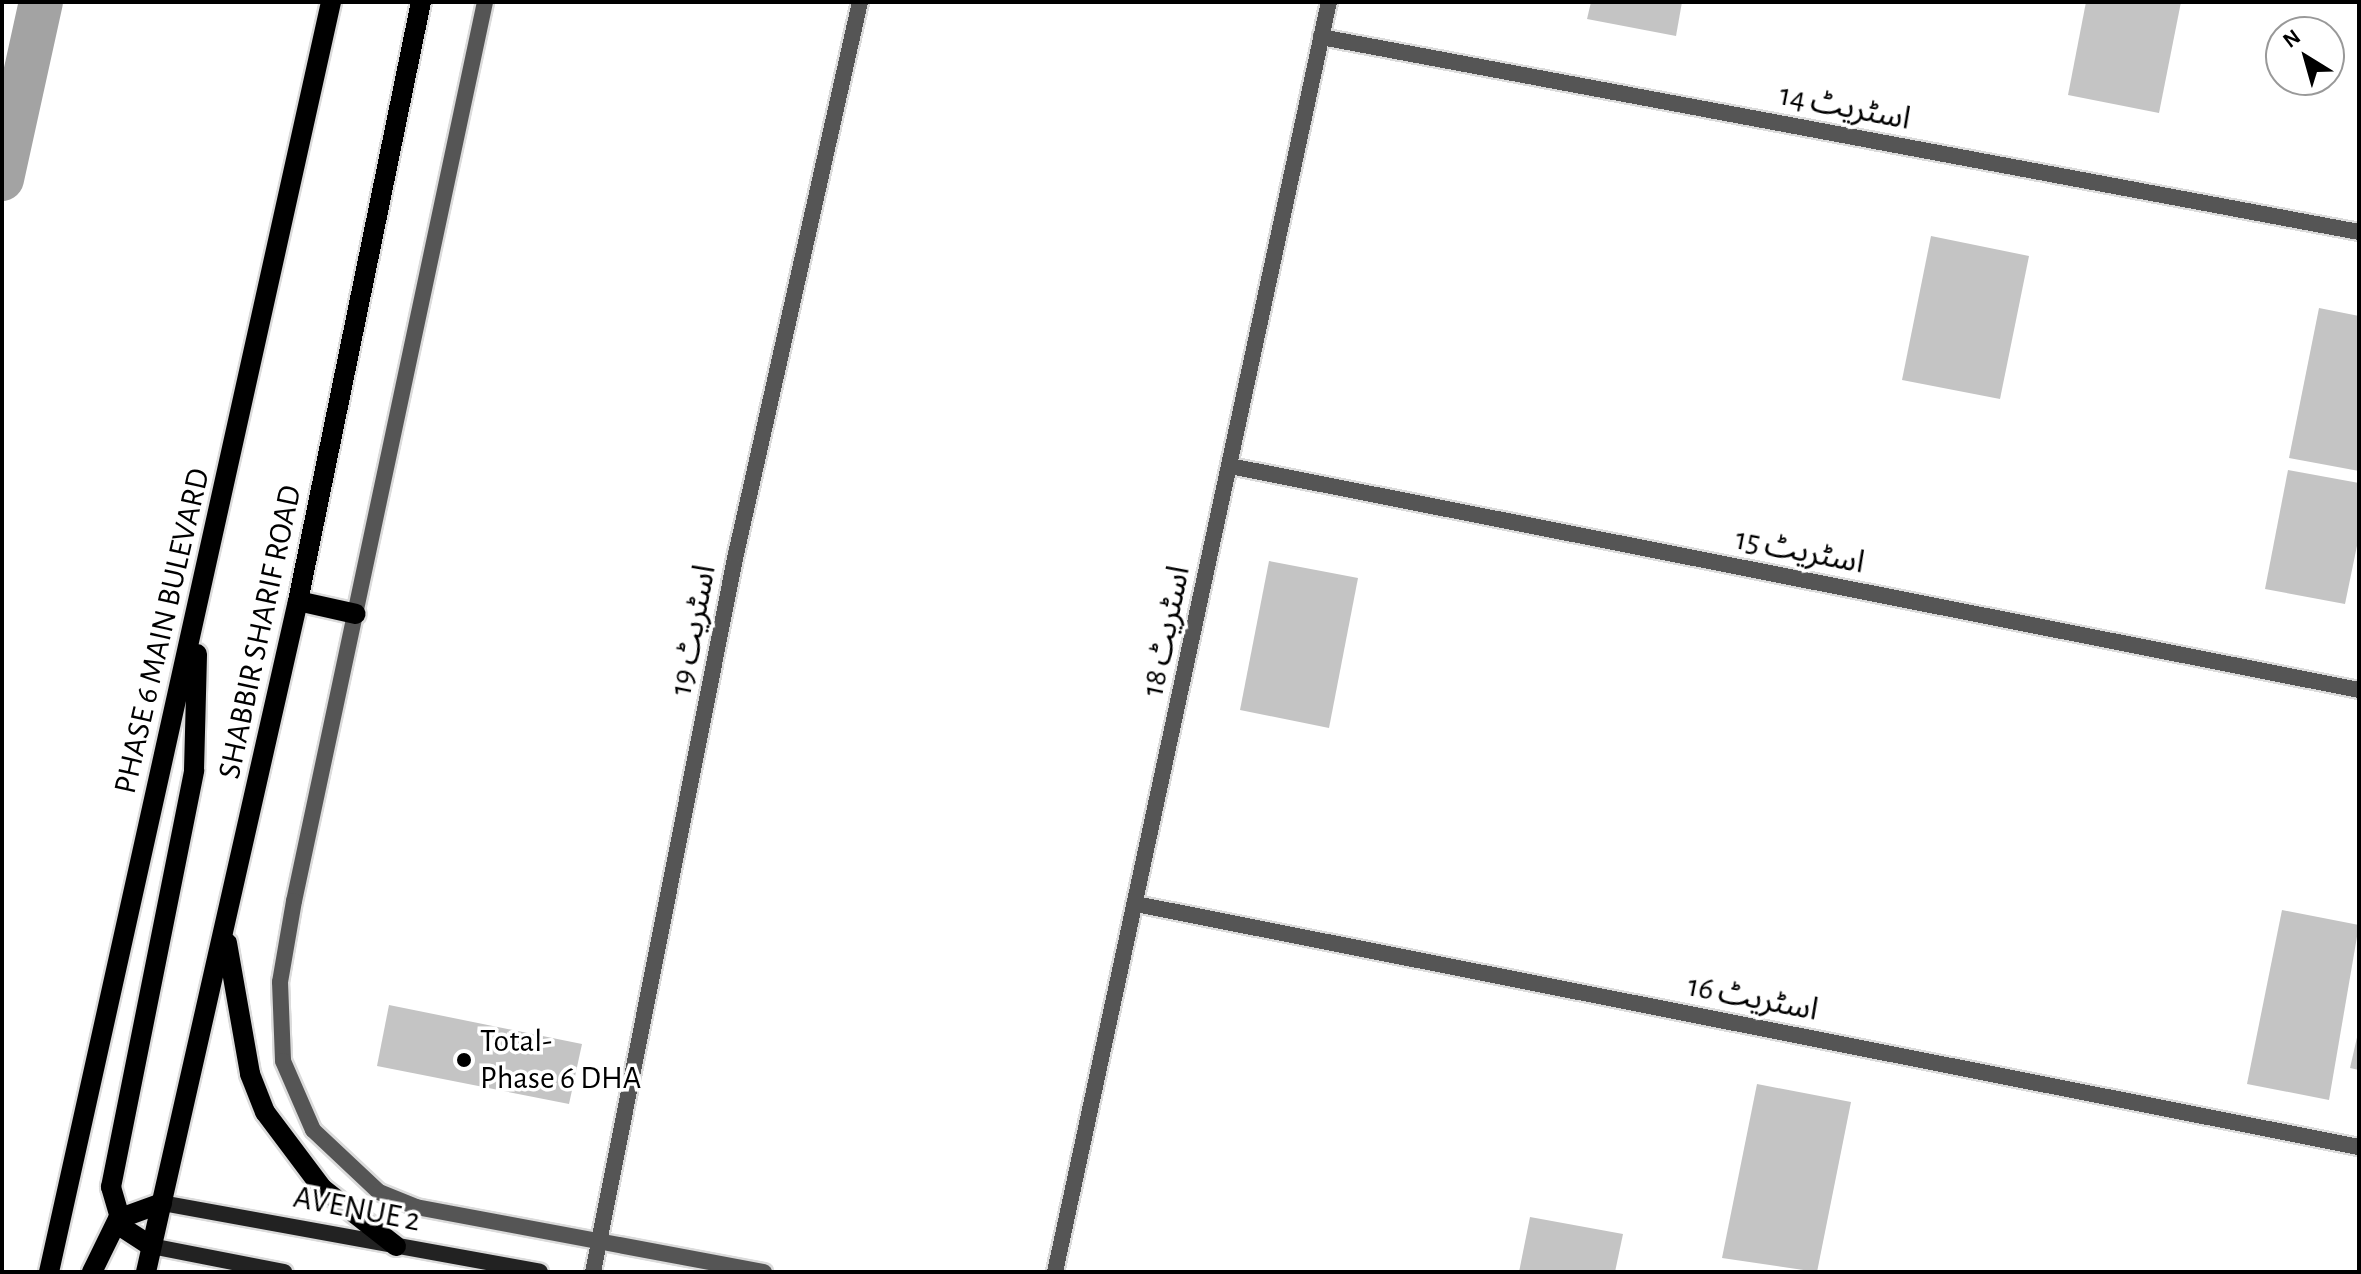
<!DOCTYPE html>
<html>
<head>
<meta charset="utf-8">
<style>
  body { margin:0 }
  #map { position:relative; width:2361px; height:1274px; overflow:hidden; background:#fff; font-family:"Alegreya Sans","Noto Sans Arabic",sans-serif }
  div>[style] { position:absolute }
  .canal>* { height:44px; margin:-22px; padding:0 22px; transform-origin:22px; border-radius:22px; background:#a3a3a3 }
  .building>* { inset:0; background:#c4c4c4 }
  .roads { filter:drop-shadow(2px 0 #dbdbdb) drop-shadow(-2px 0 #dbdbdb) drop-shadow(0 2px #dbdbdb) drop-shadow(0 -2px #dbdbdb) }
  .minor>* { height:16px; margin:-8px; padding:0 8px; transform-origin:8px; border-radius:8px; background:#555 }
  .secondary>* { height:16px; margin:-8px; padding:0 8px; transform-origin:8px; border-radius:8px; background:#222 }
  .primary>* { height:20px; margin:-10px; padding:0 10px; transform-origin:10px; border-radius:10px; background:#000 }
  .dots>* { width:22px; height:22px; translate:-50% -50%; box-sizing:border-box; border:4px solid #fff; border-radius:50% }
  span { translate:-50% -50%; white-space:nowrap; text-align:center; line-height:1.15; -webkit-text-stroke:7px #fff; paint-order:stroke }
  .street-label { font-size:32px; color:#000 }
  .poi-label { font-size:32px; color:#000 }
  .left { translate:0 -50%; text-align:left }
  .frame { position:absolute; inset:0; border:4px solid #000; pointer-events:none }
  .north { position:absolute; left:2265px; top:16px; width:80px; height:80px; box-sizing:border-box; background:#fff; border:2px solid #999; border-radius:50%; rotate:323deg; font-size:22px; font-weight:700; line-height:32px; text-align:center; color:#000 }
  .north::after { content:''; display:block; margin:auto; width:28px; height:36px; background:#000; clip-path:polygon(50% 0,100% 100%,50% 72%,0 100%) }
</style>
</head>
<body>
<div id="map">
  <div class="canal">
    <i style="left:2px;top:179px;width:181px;rotate:-77.6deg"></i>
  </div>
  <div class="building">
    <i style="clip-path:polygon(1591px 2px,1682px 2px,1676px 36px,1587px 19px)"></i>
    <i style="clip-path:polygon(2086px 2px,2181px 2px,2159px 113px,2068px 95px)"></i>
    <i style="clip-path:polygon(1931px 236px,2029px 256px,2000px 399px,1902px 380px)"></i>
    <i style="clip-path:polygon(2319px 308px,2359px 316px,2359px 471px,2289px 458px)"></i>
    <i style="clip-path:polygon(2288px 470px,2359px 483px,2359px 536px,2345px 604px,2265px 589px)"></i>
    <i style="clip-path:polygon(1269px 561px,1358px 578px,1329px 728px,1240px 710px)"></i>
    <i style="clip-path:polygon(2282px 910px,2359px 925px,2329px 1100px,2247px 1084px)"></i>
    <i style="clip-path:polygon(389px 1005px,582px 1044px,569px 1104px,377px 1066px)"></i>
    <i style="clip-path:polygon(2358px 1033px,2359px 1033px,2359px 1070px,2350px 1068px)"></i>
    <i style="clip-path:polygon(1757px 1084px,1851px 1102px,1817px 1272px,1722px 1258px)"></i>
    <i style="clip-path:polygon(1530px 1217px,1623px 1234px,1615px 1272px,1519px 1272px)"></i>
  </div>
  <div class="roads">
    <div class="minor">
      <i style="left:485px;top:2px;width:919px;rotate:101.99deg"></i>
      <i style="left:294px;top:901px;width:82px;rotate:99.8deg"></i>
      <i style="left:280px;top:982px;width:79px;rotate:87.8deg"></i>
      <i style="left:283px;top:1061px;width:75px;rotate:66.5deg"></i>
      <i style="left:313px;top:1130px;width:91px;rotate:43.2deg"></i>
      <i style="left:379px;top:1192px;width:40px;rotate:22deg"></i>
      <i style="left:416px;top:1207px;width:354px;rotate:10.6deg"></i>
      <i style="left:1321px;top:37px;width:1056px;rotate:10.64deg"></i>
      <i style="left:1230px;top:466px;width:1151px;rotate:11.22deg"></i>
      <i style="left:1136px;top:904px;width:1247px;rotate:11.24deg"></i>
      <i style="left:593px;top:1272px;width:732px;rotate:-78.74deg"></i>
      <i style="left:736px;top:554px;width:566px;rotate:-77.34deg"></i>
      <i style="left:1055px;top:1272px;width:1299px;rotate:-77.83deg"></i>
    </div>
    <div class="secondary">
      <i style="left:162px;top:1203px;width:384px;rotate:10.3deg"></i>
      <i style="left:151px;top:1246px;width:136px;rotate:11.1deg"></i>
    </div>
    <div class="primary">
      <i style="left:298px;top:601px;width:59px;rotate:12.6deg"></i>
      <i style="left:227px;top:943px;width:133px;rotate:80deg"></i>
      <i style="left:250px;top:1074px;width:41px;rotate:68.5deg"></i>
      <i style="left:265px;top:1112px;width:95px;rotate:53.1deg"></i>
      <i style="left:322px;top:1188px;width:94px;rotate:38.1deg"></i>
      <i style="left:151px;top:1246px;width:33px;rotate:-147deg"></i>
      <i style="left:123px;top:1228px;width:43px;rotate:-106.3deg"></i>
      <i style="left:111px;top:1187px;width:425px;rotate:-78.7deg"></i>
      <i style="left:194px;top:770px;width:116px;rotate:-88.5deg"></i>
      <i style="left:49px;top:1272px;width:1301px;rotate:-77.48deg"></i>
      <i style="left:92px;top:1272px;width:59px;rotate:-63.9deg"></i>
      <i style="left:118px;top:1219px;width:47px;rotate:-20deg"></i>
      <i style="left:146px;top:1272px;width:688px;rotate:-77.24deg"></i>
      <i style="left:298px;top:601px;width:611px;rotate:-78.4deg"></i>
    </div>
  </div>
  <div class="dots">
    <i style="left:464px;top:1060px;background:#000"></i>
  </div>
  <div class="street-label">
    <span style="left:1845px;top:107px;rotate:11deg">اسٹریٹ 14</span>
    <span style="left:1800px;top:551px;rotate:11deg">اسٹریٹ 15</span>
    <span style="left:693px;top:630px;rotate:-79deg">اسٹریٹ 19</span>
    <span style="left:162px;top:631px;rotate:-77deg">PHASE 6 MAIN BULEVARD</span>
    <span style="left:1166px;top:631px;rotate:-78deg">اسٹریٹ 18</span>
    <span style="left:260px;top:632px;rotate:-78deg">SHABBIR SHARIF ROAD</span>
    <span style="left:1753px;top:998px;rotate:11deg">اسٹریٹ 16</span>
    <span style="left:357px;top:1209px;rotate:11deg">AVENUE 2</span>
  </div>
  <div class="poi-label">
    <span class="left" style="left:480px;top:1060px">Total-<br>Phase 6 DHA</span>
  </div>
  <div class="frame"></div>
  <div class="north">N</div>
</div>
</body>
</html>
